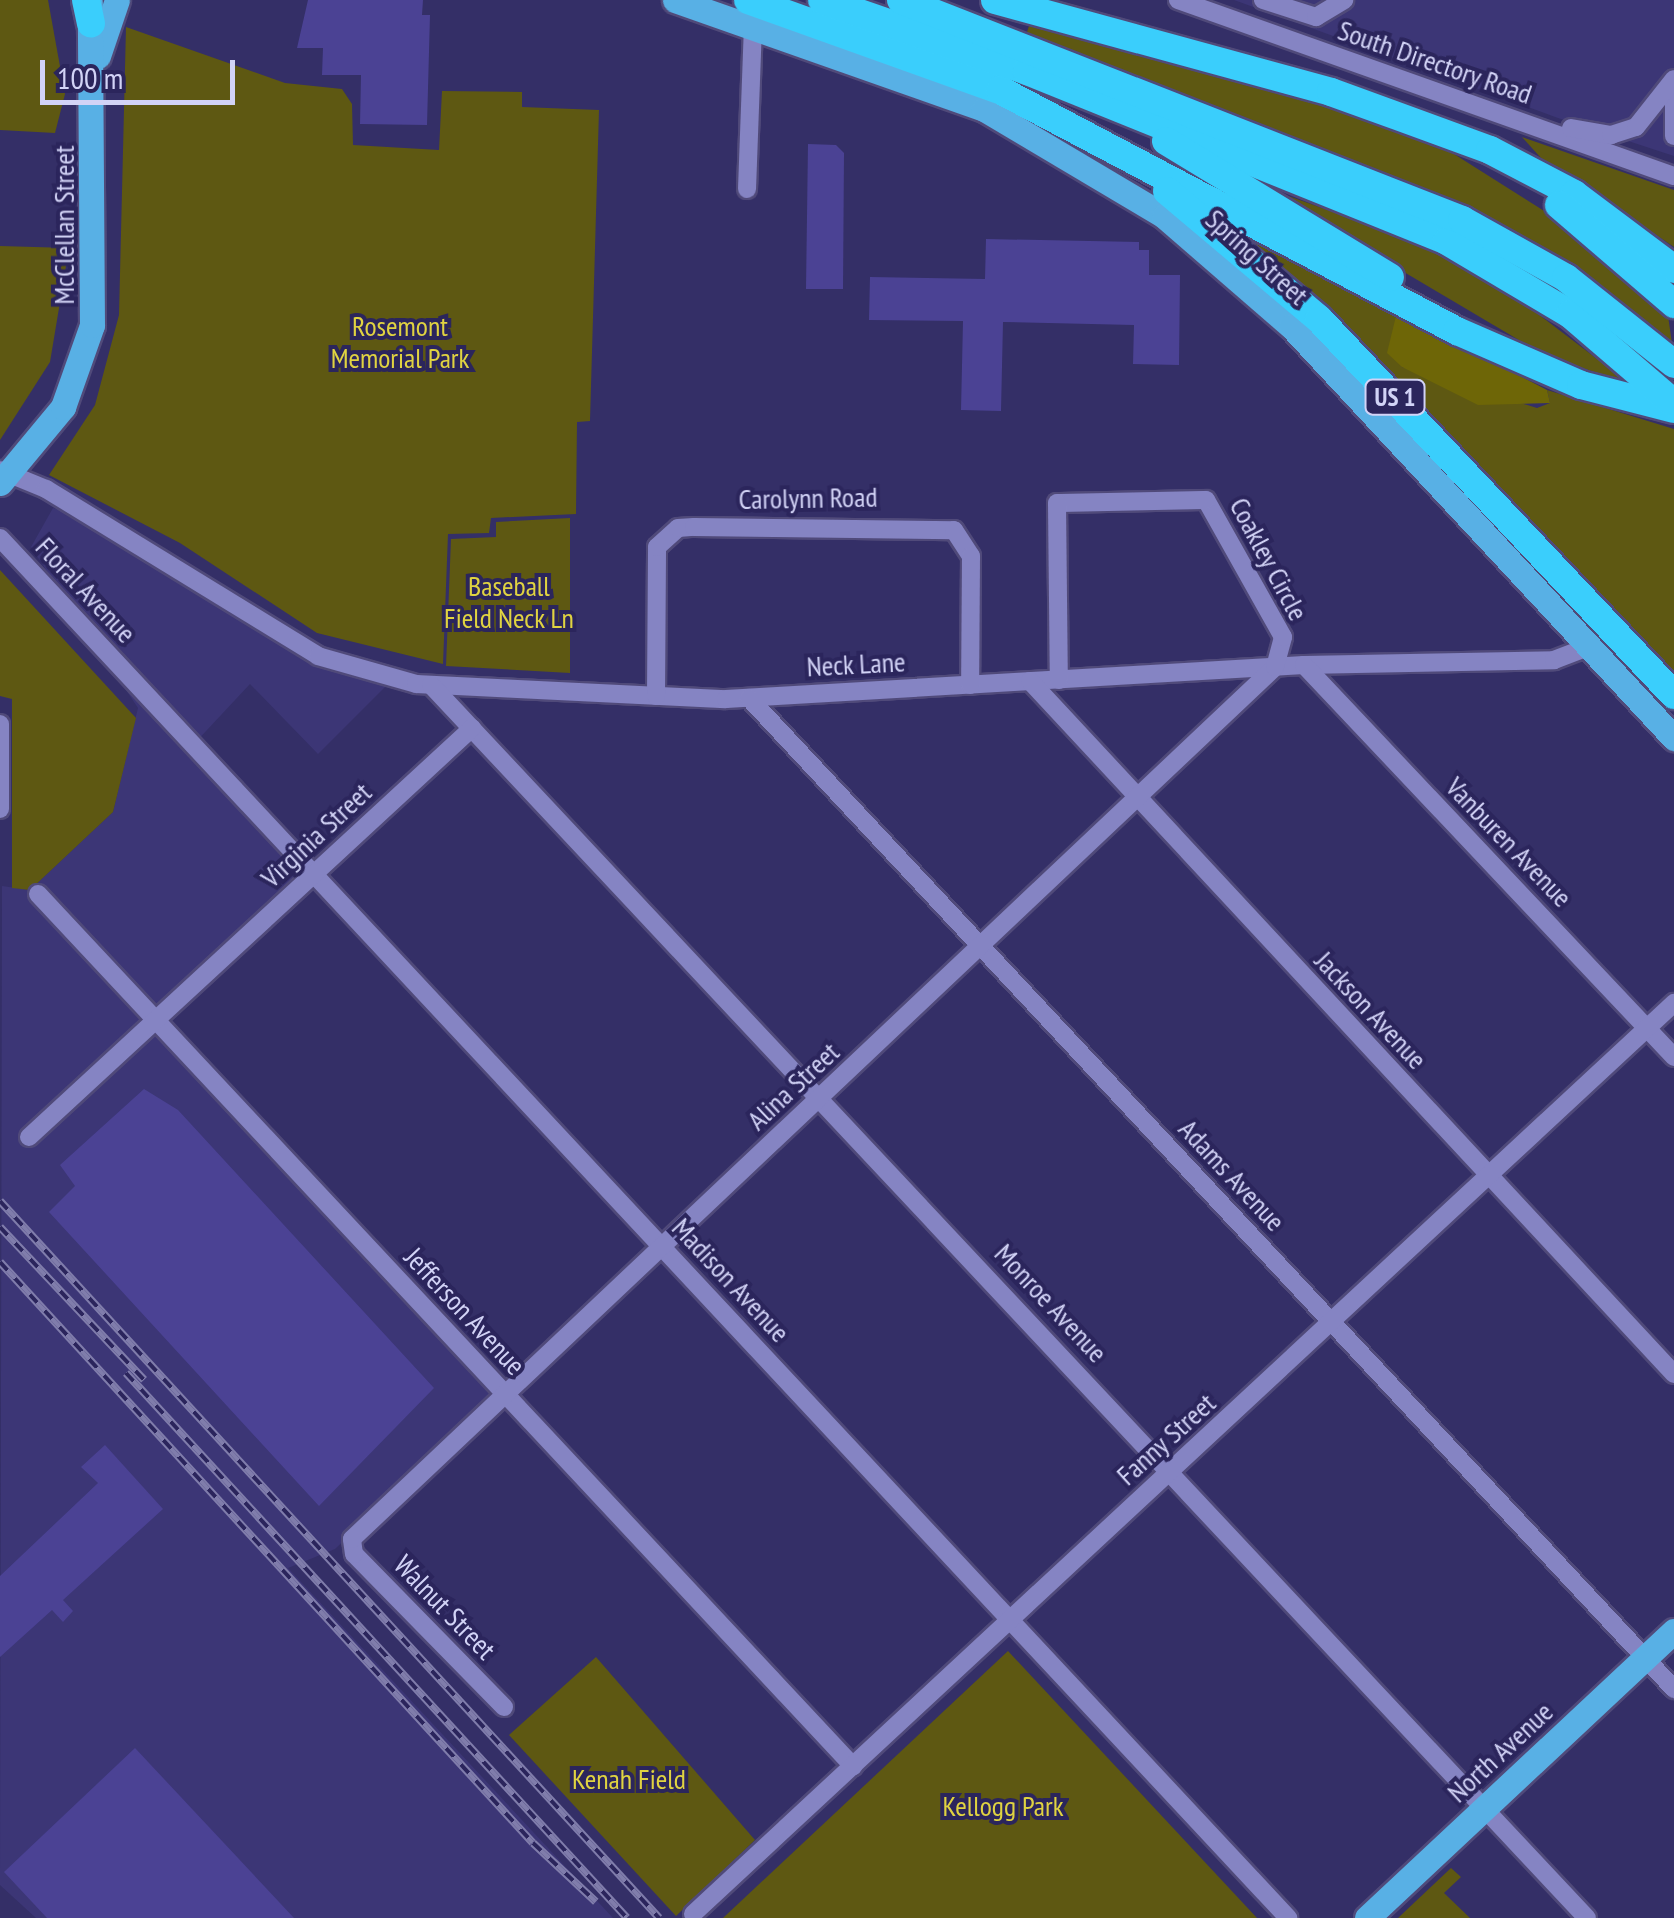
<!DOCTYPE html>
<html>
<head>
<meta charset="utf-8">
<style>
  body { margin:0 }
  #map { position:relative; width:1674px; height:1918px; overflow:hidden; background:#342f67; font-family:"PT Sans Narrow",sans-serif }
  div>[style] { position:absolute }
  .built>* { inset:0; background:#3c3676 }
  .green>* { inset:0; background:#5e5812 }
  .forest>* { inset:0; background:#6e6607 }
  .building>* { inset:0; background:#4b4294 }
  .roads { filter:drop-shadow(2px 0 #504a7a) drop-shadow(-2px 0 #504a7a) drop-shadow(0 2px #504a7a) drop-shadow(0 -2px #504a7a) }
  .minor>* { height:18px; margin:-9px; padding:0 9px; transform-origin:9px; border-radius:9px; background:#8584c3 }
  .major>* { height:25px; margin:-12.5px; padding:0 12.5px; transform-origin:12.5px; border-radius:12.5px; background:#58b0e5 }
  .highway>* { height:28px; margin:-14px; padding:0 14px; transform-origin:14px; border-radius:14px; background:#3acefc }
  .rail>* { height:8px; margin-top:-4px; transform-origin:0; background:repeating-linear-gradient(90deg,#2b255c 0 11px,#807dab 0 22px); box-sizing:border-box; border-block:2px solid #807dab }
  span { translate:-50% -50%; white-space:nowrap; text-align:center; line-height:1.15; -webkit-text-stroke:8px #2b255c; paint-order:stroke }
  .shield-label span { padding:2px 8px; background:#2b255c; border:2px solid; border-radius:8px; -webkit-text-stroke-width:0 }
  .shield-label { font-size:25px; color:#d2d3f6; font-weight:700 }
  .street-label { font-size:28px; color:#d2d3f6 }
  .park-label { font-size:28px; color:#e0d341 }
  .scale { position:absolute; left:40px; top:60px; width:195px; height:45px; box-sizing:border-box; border:5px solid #d2d3f6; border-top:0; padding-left:12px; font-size:30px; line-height:35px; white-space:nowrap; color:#d2d3f6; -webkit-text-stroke:8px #2b255c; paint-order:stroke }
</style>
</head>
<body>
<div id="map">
  <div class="built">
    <i style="clip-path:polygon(1234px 0,1674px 0,1674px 156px,1558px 118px)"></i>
    <i style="clip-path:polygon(53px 508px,120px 530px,356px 674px,395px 677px,318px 754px,250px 684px,193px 745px,309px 870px,153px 1014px,501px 1392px,335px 1549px,288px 1568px,613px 1918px,36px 1918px,0 1885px,2px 886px,30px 890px,113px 812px,138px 708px,31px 547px)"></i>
  </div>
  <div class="green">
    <i style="clip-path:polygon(0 0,48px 0,65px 94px,55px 133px,0 130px)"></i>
    <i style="clip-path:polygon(1029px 26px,1325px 105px,1454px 154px,1584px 236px,1667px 309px,1674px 357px,1360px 171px,1026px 35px)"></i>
    <i style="clip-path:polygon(126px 27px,285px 83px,342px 89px,352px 104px,353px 145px,439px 150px,442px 91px,522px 92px,522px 107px,599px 110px,590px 421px,577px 422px,576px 514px,491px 518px,489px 533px,448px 534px,443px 664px,317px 633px,180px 543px,49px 475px,95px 405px,119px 315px)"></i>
    <i style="clip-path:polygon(1522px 137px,1674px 190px,1674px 247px,1541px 158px)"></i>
    <i style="clip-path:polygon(1257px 185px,1418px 242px,1525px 304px,1630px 384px,1544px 355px)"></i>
    <i style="clip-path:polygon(1232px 224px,1397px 312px,1402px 367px,1537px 408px,1550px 403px,1547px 390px,1674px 429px,1674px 684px,1381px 368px)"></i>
    <i style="clip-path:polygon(0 246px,69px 248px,50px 362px,0 440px)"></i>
    <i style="clip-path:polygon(570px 518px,570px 673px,446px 666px,451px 539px,496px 537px,496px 522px)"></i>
    <i style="clip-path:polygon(0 570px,136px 718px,113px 812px,30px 890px,12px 888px,12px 699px,0 696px)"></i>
    <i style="clip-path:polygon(1008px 1651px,1257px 1918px,723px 1918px)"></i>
    <i style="clip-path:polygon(596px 1657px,755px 1840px,676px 1916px,509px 1735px)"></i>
    <i style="clip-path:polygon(1451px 1868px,1461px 1877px,1444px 1893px,1470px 1918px,1398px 1918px)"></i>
  </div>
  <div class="forest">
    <i style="clip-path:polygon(1397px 312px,1547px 390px,1550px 403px,1478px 405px,1402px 367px,1387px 353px)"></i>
  </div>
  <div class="building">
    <i style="clip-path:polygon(308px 0,423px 0,422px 15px,430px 15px,427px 125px,360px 124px,361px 75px,322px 75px,323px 48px,297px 48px)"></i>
    <i style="clip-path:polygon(808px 144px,836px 145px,844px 153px,843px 289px,806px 289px)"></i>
    <i style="clip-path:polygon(986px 239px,1139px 242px,1139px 250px,1149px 250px,1149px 275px,1180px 275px,1179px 365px,1133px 364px,1134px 325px,1003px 322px,1001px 411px,961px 410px,963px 321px,869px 320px,870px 277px,985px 279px)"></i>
    <i style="clip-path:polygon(144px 1089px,178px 1110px,434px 1388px,319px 1506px,49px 1212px,75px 1186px,60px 1165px)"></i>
    <i style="clip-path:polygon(105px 1445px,163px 1509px,63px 1600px,73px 1611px,63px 1622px,52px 1610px,0 1657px,0 1576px,98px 1483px,81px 1467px)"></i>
    <i style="clip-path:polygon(135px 1748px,294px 1918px,47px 1918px,4px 1872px)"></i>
  </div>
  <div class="roads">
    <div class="minor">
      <i style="left:1178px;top:0;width:526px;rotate:19.54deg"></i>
      <i style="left:1263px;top:0;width:56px;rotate:17.8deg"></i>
      <i style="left:1316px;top:17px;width:33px;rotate:-31deg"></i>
      <i style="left:1674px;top:87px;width:49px;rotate:90deg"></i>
      <i style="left:1571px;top:128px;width:41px;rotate:9.9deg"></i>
      <i style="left:1611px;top:135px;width:26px;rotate:-18deg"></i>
      <i style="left:1636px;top:127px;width:61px;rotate:-51.6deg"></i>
      <i style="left:747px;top:189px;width:162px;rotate:-87.9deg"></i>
      <i style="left:0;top:470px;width:50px;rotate:22.4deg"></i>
      <i style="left:46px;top:489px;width:319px;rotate:31.5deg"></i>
      <i style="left:318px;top:656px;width:102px;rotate:15.9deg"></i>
      <i style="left:416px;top:684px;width:310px;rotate:2.8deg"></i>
      <i style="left:726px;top:699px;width:579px;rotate:-3.37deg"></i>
      <i style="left:1304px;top:665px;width:250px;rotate:-1.1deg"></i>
      <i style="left:1554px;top:660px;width:39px;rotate:-21deg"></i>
      <i style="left:0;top:538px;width:1888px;rotate:46.97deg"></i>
      <i style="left:1304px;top:665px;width:539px;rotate:46.65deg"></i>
      <i style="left:1030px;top:681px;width:946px;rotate:47.1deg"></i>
      <i style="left:431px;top:685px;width:1690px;rotate:46.85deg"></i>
      <i style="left:656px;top:696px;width:149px;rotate:-89.6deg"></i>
      <i style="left:657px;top:547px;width:28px;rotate:-42deg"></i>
      <i style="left:678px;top:528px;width:16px;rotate:-4deg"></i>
      <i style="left:694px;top:527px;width:260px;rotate:0.7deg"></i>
      <i style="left:954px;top:530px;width:31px;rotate:57deg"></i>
      <i style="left:971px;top:556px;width:129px;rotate:90.4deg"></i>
      <i style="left:749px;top:698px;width:1356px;rotate:46.97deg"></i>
      <i style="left:0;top:724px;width:85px;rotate:90deg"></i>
      <i style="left:38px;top:894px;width:1194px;rotate:46.94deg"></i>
      <i style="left:29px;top:1137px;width:603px;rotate:-42.71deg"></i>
      <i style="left:504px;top:1707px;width:214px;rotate:-134.4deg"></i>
      <i style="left:354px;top:1554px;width:15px;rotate:-98deg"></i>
      <i style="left:352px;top:1539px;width:1270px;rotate:-43.37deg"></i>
      <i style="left:1275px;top:667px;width:31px;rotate:-75deg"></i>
      <i style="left:1283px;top:637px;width:157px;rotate:-119.3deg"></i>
      <i style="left:1206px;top:500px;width:149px;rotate:178.8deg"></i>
      <i style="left:1057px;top:503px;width:177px;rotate:89.4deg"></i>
      <i style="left:693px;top:1914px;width:1339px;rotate:-42.88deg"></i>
    </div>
    <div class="major">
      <i style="left:675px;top:0;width:328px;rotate:19.4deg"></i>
      <i style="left:984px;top:109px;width:209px;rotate:30.7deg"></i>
      <i style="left:1164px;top:216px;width:168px;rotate:40.9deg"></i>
      <i style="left:1291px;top:326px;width:563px;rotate:47.09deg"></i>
      <i style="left:98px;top:56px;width:59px;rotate:-71.3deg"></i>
      <i style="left:0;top:483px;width:99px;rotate:-50.3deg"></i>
      <i style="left:63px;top:407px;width:87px;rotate:-70.5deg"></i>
      <i style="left:92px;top:325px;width:323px;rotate:-90.4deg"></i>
      <i style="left:1367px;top:1918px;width:420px;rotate:-43.1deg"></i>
    </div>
    <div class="highway">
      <i style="left:86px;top:0;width:24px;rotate:78deg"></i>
      <i style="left:748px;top:0;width:268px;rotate:19.7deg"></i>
      <i style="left:1000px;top:90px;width:517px;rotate:27.81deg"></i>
      <i style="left:1457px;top:331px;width:135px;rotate:23.5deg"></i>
      <i style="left:1581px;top:385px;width:96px;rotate:14.5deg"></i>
      <i style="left:822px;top:0;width:217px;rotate:19.1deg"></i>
      <i style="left:1027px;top:71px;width:453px;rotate:22deg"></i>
      <i style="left:1447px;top:241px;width:143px;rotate:30.7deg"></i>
      <i style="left:1570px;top:314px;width:137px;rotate:40.6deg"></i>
      <i style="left:901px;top:0;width:603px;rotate:21.41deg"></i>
      <i style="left:1462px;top:220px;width:119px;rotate:29.1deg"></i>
      <i style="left:1566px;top:278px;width:138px;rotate:38.5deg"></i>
      <i style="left:995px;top:0;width:348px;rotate:15.3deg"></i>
      <i style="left:1331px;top:92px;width:169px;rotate:20deg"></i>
      <i style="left:1490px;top:150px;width:95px;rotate:27.6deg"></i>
      <i style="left:1574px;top:194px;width:125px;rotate:36.9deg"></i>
      <i style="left:1166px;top:141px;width:262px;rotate:31.3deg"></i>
      <i style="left:1167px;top:191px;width:199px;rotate:40.1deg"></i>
      <i style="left:1319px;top:319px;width:517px;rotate:46.65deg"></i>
      <i style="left:1559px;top:205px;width:152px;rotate:40.7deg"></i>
    </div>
  </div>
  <div class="rail">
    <i style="left:0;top:1201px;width:974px;rotate:47.41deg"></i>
    <i style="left:0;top:1227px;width:210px;rotate:46.7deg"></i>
    <i style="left:0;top:1262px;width:788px;rotate:47.47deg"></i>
    <i style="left:533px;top:1843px;width:86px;rotate:43.1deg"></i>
    <i style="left:126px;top:1373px;width:740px;rotate:47.41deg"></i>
  </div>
  <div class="shield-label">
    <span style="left:1395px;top:397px">US 1</span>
  </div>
  <div class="street-label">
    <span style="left:1435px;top:62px;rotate:19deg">South Directory Road</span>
    <span style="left:64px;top:225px;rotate:-90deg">McClellan Street</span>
    <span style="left:1257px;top:257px;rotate:42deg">Spring Street</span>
    <span style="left:808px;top:498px;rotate:-1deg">Carolynn Road</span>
    <span style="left:1269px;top:559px;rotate:62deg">Coakley Circle</span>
    <span style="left:86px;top:590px;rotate:47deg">Floral Avenue</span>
    <span style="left:856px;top:664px;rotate:-3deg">Neck Lane</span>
    <span style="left:316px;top:835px;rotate:-43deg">Virginia Street</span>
    <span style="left:1509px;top:842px;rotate:46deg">Vanburen Avenue</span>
    <span style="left:1371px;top:1010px;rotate:47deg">Jackson Avenue</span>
    <span style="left:793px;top:1086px;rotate:-43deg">Alina Street</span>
    <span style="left:1232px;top:1175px;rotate:47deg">Adams Avenue</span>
    <span style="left:731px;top:1280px;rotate:47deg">Madison Avenue</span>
    <span style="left:1051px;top:1303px;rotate:47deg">Monroe Avenue</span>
    <span style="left:465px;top:1311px;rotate:47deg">Jefferson Avenue</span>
    <span style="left:1166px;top:1439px;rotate:-42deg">Fanny Street</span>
    <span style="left:445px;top:1607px;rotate:46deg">Walnut Street</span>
    <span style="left:1500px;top:1752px;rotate:-43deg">North Avenue</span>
  </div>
  <div class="park-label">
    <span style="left:400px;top:342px">Rosemont<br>Memorial Park</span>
    <span style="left:509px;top:602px">Baseball<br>Field Neck Ln</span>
    <span style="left:629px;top:1779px">Kenah Field</span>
    <span style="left:1003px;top:1806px">Kellogg Park</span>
  </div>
  <div class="scale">100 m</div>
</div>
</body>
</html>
